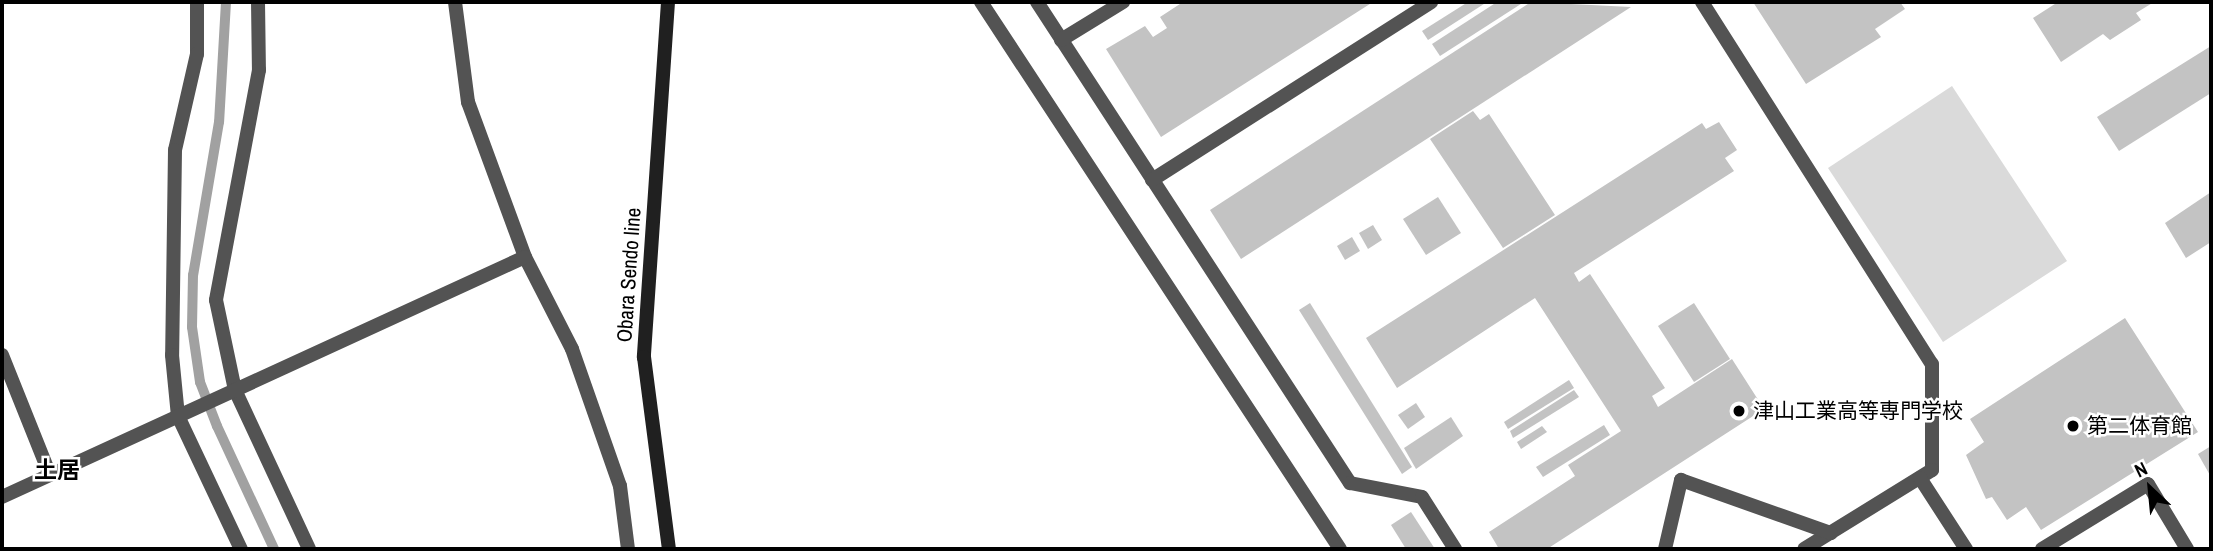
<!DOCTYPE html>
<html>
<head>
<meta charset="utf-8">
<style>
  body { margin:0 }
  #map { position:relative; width:2213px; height:551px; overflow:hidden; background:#fff; font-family:"Archivo Narrow","Noto Sans JP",sans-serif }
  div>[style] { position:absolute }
  .green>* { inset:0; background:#dadada }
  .stream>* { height:10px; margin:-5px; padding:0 5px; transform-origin:5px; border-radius:5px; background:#a1a1a1 }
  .building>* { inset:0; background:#c3c3c3 }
  .service>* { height:14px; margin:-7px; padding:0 7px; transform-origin:7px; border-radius:7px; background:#535353 }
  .minor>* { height:14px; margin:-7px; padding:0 7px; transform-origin:7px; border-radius:7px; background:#535353 }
  .secondary>* { height:14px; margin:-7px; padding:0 7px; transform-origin:7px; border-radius:7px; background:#202020 }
  .dots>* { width:19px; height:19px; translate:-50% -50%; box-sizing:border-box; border:4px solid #fff; border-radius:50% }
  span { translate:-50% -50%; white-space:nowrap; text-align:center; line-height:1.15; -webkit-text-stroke:5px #fff; paint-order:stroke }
  .street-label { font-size:21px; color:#000 }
  .poi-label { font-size:21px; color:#000 }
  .left { translate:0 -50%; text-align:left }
  .neighbourhood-label { font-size:23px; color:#000; font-weight:700 }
  .frame { position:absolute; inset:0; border:4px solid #000; pointer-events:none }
  .north { position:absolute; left:2115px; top:453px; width:70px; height:70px; -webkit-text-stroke:5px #fff; paint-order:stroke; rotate:334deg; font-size:19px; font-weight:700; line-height:28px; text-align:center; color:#000 }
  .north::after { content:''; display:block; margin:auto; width:24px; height:32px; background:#000; clip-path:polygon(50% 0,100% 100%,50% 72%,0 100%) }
</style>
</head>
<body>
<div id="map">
  <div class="green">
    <i style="clip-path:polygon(1952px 86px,2067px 261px,1943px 342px,1828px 168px)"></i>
  </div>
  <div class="stream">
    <i style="left:226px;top:2px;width:120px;rotate:93.3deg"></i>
    <i style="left:219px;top:122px;width:155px;rotate:99.6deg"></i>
    <i style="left:193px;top:275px;width:52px;rotate:91.1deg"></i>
    <i style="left:192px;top:327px;width:56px;rotate:81.7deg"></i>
    <i style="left:200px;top:382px;width:47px;rotate:68.9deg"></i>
    <i style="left:217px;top:426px;width:136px;rotate:65.1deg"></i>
  </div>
  <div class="building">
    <i style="clip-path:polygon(1183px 2px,1373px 2px,1161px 137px,1106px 49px,1145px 26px,1153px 37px,1167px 28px,1160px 17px)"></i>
    <i style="clip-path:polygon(1468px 2px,1487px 2px,1428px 40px,1422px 31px)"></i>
    <i style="clip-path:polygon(1497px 2px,1524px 2px,1440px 56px,1432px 44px)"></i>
    <i style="clip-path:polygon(1531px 2px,1631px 7px,1241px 259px,1210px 210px)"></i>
    <i style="clip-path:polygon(1753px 2px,1900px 2px,1905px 9px,1875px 29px,1881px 37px,1806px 84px)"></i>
    <i style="clip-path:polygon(2058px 2px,2154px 2px,2136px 13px,2141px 20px,2110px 40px,2103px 34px,2061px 62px,2033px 18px)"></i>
    <i style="clip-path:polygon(2211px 46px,2211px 93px,2119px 151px,2097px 117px)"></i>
    <i style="clip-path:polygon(1473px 111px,1480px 120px,1489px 114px,1555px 215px,1503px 248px,1430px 139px)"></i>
    <i style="clip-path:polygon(1719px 122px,1737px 150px,1725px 158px,1734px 171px,1574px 273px,1579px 282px,1590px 274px,1665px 388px,1652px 396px,1658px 407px,1732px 359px,1764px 409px,1547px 549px,1499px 549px,1489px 532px,1575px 476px,1568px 465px,1621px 431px,1535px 298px,1397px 388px,1366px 338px,1702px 123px,1706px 129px)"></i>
    <i style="clip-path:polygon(2211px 192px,2211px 242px,2186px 258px,2165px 223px)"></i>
    <i style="clip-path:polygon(1438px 197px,1461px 233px,1426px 255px,1403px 219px)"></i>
    <i style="clip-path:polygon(1373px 225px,1382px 240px,1368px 249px,1359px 233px)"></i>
    <i style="clip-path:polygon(1352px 237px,1360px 251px,1345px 260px,1337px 246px)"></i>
    <i style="clip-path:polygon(1310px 303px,1412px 467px,1402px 474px,1299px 310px)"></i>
    <i style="clip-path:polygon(1694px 303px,1730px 359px,1694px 382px,1658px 326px)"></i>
    <i style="clip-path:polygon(2125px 318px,2198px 432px,2041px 530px,2026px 507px,2007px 520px,1992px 497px,1986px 499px,1966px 455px,1984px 442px,1970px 419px)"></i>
    <i style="clip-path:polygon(1569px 380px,1574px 388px,1508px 429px,1504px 422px)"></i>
    <i style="clip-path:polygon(1574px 390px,1579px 397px,1513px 438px,1510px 431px)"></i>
    <i style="clip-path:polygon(1416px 403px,1425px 417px,1408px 429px,1398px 415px)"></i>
    <i style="clip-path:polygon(1451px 417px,1463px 436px,1416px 469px,1404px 448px)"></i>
    <i style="clip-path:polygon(1604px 425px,1610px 435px,1543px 477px,1536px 467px)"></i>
    <i style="clip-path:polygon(1542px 426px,1547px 432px,1521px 449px,1517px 442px)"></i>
    <i style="clip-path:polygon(2211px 446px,2211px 477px,2198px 454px)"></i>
    <i style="clip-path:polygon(1411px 512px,1435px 549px,1406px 549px,1391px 525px)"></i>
  </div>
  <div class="service">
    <i style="left:1037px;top:2px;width:574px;rotate:56.95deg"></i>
    <i style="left:1350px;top:483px;width:73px;rotate:11deg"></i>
    <i style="left:1422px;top:497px;width:62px;rotate:57.6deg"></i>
    <i style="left:1702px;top:2px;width:429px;rotate:57.6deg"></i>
    <i style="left:1932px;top:364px;width:106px;rotate:90deg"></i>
    <i style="left:1932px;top:470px;width:150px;rotate:148.3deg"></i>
    <i style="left:1061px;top:40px;width:73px;rotate:-31.5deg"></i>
    <i style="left:1152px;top:180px;width:331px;rotate:-32.5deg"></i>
    <i style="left:1920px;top:478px;width:85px;rotate:57.1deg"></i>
    <i style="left:1665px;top:549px;width:71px;rotate:-76.9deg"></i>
    <i style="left:1681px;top:480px;width:159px;rotate:19.5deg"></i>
    <i style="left:2042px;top:549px;width:124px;rotate:-31.5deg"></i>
    <i style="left:2148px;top:484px;width:76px;rotate:59deg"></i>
  </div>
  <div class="minor">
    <i style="left:197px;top:2px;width:52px;rotate:90deg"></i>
    <i style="left:197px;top:54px;width:98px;rotate:102.9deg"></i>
    <i style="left:175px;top:150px;width:205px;rotate:90.8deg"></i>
    <i style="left:172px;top:355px;width:61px;rotate:84.4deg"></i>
    <i style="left:178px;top:416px;width:147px;rotate:64.7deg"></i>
    <i style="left:258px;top:2px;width:68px;rotate:89.2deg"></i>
    <i style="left:259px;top:70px;width:234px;rotate:100.6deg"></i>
    <i style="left:216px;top:300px;width:92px;rotate:78.1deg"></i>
    <i style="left:235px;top:390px;width:175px;rotate:65deg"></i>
    <i style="left:455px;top:2px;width:101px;rotate:82.6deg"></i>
    <i style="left:468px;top:102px;width:165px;rotate:69.8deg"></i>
    <i style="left:525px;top:257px;width:103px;rotate:62.9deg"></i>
    <i style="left:572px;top:349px;width:145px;rotate:70.7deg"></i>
    <i style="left:620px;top:486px;width:64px;rotate:82.8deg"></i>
    <i style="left:981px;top:2px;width:654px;rotate:56.72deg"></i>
    <i style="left:2px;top:355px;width:129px;rotate:68.2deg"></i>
    <i style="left:2px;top:497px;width:575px;rotate:-24.65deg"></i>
  </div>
  <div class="secondary">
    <i style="left:668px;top:2px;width:356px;rotate:93.9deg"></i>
    <i style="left:644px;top:357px;width:194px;rotate:82.6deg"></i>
  </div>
  <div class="dots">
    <i style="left:1739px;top:411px;background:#000"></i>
    <i style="left:2073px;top:426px;background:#000"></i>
  </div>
  <div class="street-label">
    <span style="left:629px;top:275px;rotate:-86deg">Obara Sendo line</span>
  </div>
  <div class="poi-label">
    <span class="left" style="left:1753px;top:411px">津山工業高等専門学校</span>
    <span class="left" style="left:2087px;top:426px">第二体育館</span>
  </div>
  <div class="neighbourhood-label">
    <span style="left:57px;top:470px">土居</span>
  </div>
  <div class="frame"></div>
  <div class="north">N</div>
</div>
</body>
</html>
